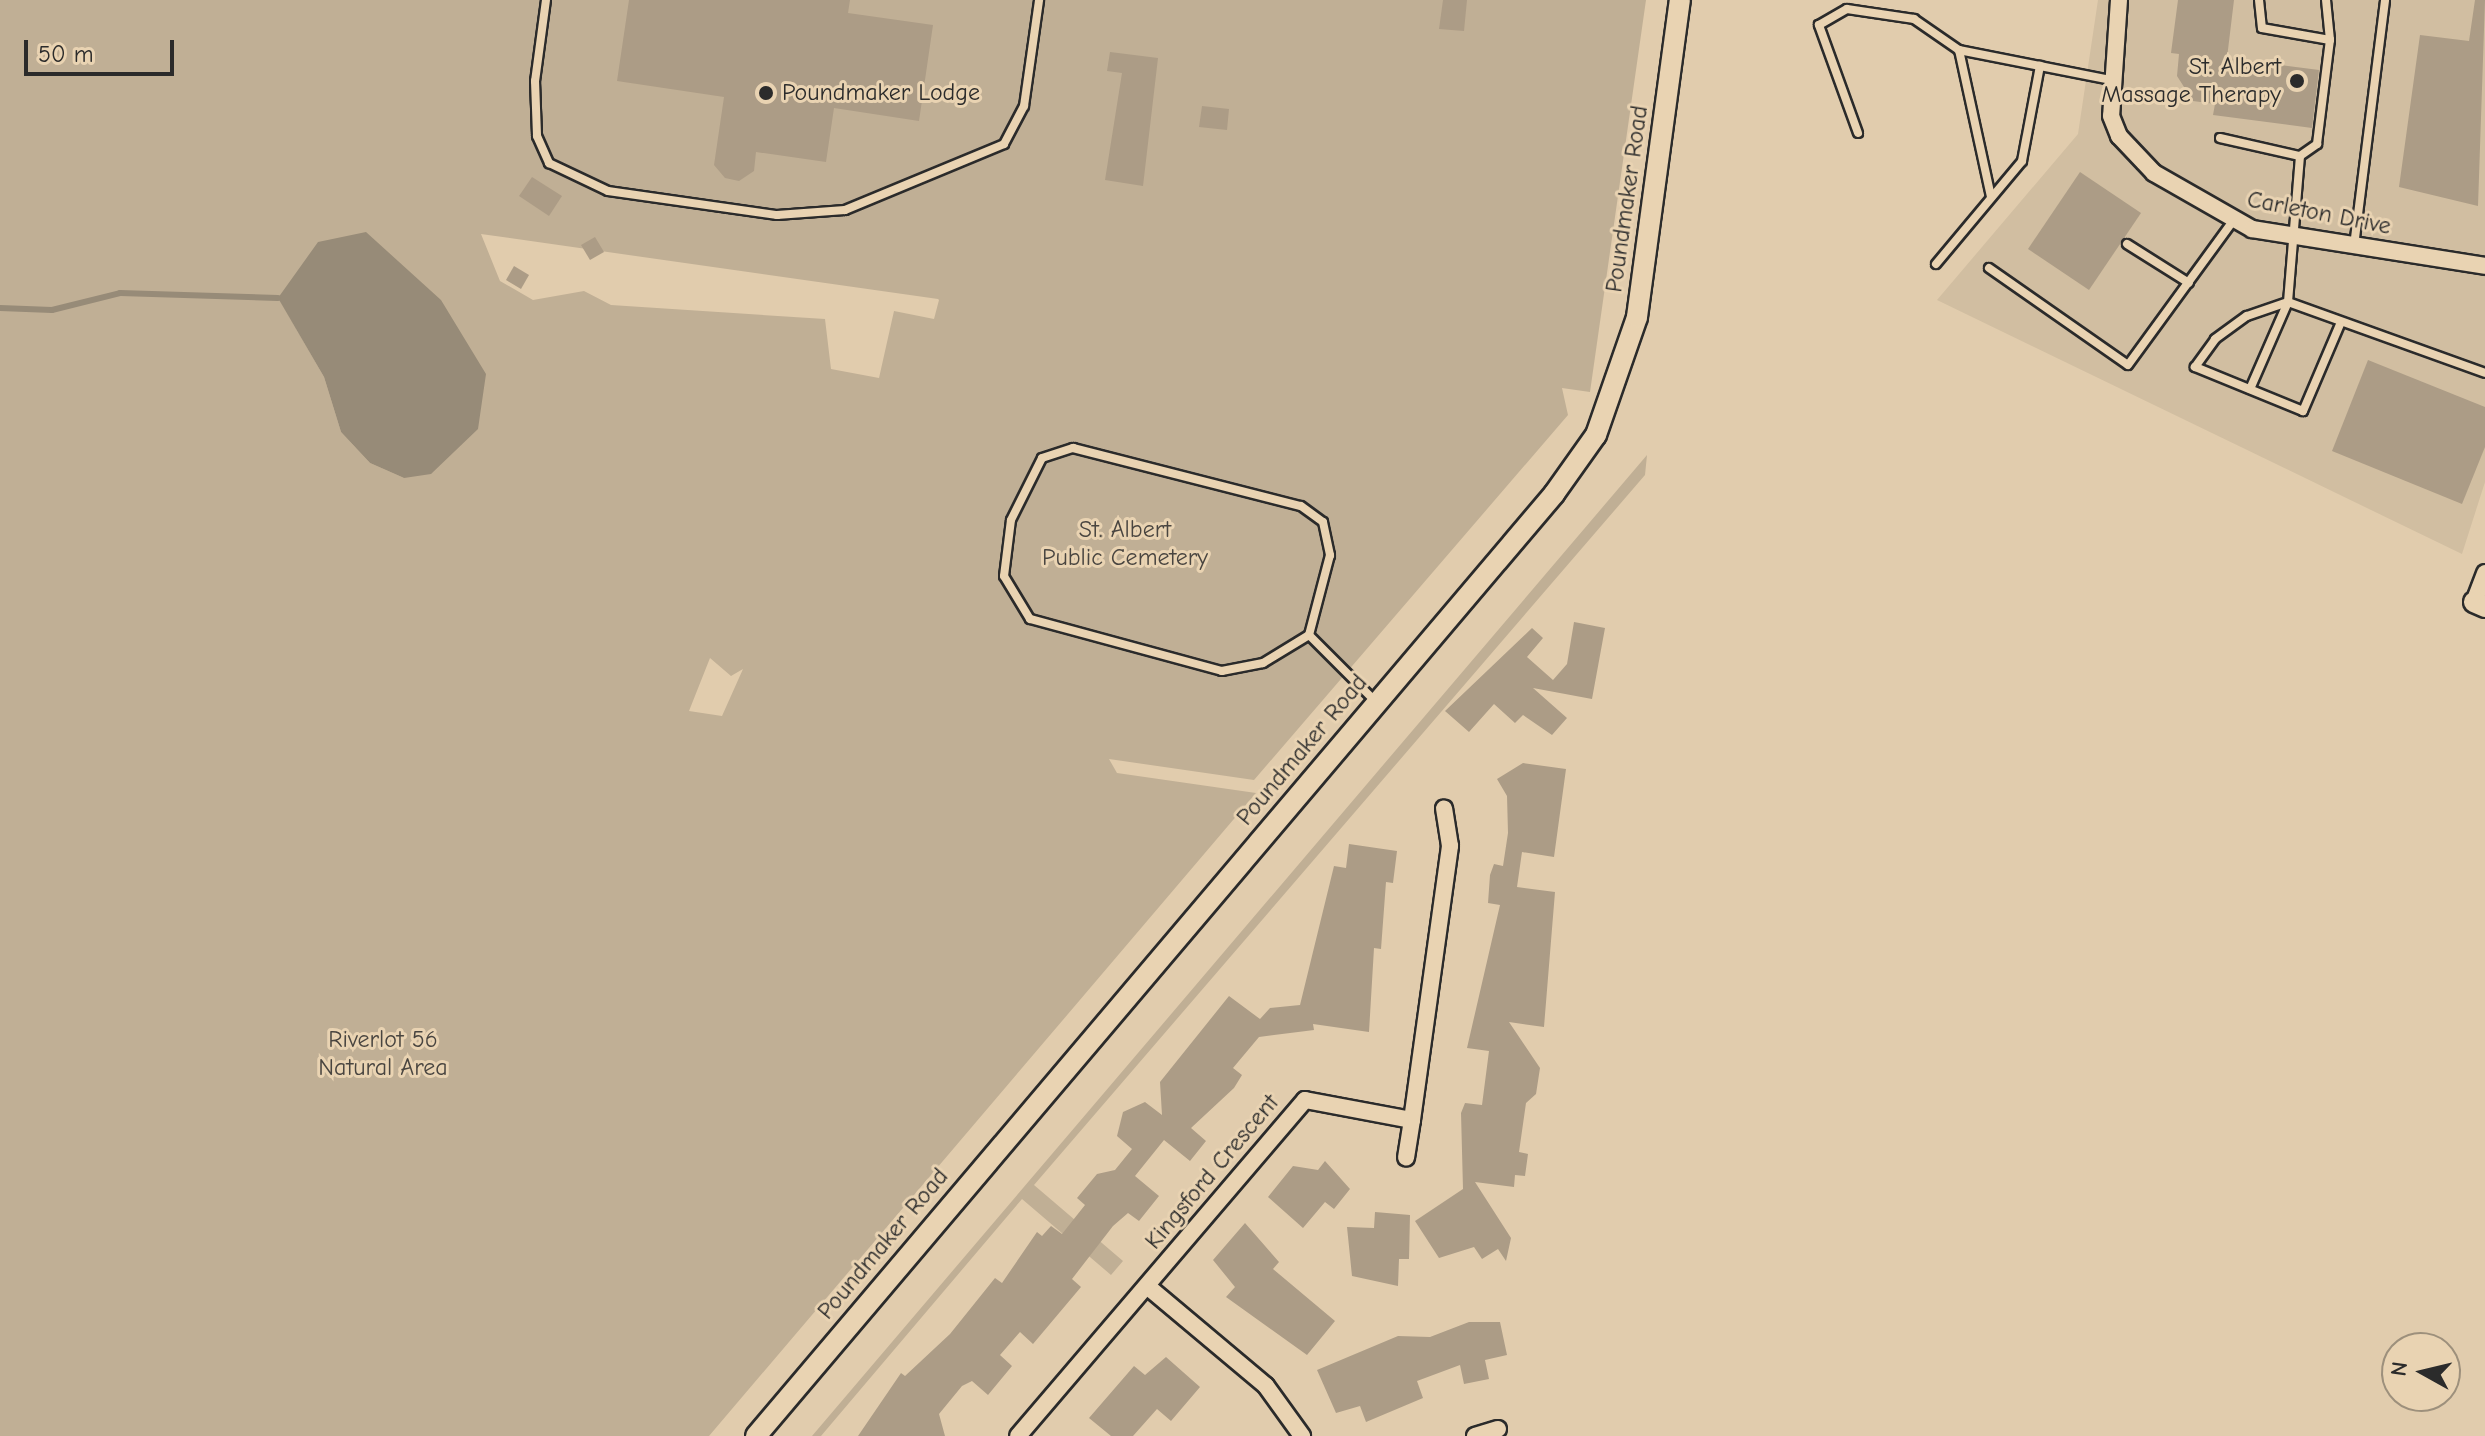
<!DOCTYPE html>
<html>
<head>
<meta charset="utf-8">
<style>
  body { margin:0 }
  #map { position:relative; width:2485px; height:1436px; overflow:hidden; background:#e1ccad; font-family:"Comic Neue",sans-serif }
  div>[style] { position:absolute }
  .built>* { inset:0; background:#d1bea1 }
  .green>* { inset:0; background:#c0af95 }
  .water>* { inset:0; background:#978b78 }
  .stream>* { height:6px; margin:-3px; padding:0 3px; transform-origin:3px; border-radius:3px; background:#978b78 }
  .building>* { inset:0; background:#ac9c86 }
  .roads { filter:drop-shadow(2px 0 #2b2b2b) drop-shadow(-2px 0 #2b2b2b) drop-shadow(0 2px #2b2b2b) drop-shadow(0 -2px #2b2b2b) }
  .service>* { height:8px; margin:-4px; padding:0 4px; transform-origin:4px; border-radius:4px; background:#e9d3b2 }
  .minor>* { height:16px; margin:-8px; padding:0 8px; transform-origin:8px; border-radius:8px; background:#e9d3b2 }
  .tertiary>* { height:20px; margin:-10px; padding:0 10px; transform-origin:10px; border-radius:10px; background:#e9d3b2 }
  .dots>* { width:22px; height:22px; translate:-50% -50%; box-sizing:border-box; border:4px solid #e9d3b2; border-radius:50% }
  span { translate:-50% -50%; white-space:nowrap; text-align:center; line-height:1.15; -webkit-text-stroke:6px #e9d3b2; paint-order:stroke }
  .poi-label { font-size:24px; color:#2b2b2b }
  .right { translate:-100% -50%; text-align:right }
  .left { translate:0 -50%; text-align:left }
  .street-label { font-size:24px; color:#2b2b2b }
  .park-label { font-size:24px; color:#494540 }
  .north { position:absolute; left:2381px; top:1332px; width:80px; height:80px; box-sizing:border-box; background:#e9d3b2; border:2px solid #9d907c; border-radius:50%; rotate:278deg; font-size:22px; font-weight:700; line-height:32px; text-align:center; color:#2b2b2b }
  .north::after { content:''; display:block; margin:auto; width:28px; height:36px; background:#2b2b2b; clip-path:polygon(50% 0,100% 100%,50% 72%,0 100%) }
  .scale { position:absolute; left:24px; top:40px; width:150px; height:36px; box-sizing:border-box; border:4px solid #2b2b2b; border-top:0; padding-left:10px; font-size:24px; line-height:28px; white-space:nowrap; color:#2b2b2b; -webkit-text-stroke:6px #e9d3b2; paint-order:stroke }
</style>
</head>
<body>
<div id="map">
  <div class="built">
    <i style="clip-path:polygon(2098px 0,2485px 0,2485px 482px,2462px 554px,1937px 300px,2078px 134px)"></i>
  </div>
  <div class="green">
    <i style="clip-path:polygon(evenodd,0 0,1646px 0,1590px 392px,1562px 388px,1568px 415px,1254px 780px,1109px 759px,1117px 773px,1256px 793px,709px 1436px,0 1436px,0 0,481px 234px,938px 299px,939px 300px,934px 319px,894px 311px,879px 378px,831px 369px,825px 319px,611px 305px,584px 291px,533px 300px,500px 281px,481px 234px,0 0,278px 297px,404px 478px,370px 463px,341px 432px,324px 377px,278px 297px,0 0,710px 658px,731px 676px,743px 669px,722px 716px,689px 711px,710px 658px)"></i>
    <i style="clip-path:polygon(1647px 455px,1645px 475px,1034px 1185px,1123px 1261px,1111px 1275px,1022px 1199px,821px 1436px,812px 1436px)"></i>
  </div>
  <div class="water">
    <i style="clip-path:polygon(366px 232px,441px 300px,486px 374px,478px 429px,431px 474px,404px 478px,370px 463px,341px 432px,324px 377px,278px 298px,318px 242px)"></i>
  </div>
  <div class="stream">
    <i style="left:0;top:308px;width:52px;rotate:2.2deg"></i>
    <i style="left:52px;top:310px;width:70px;rotate:-14deg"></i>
    <i style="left:120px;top:293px;width:158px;rotate:1.8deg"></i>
  </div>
  <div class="building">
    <i style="clip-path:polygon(629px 0,850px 0,848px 13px,933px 25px,919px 121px,834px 108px,826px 162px,756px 152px,754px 171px,739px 181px,725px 178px,714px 165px,724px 97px,617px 81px)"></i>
    <i style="clip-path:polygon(1443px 0,1467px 0,1464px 31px,1439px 29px)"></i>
    <i style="clip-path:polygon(2178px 0,2234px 0,2227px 58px,2319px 70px,2312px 128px,2213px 115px,2215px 104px,2193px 101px,2177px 76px,2179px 54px,2171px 53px)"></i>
    <i style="clip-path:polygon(2475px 0,2485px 0,2478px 206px,2399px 187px,2420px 35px,2469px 41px)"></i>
    <i style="clip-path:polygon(1110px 52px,1158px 58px,1143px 186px,1105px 180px,1122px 73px,1107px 71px)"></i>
    <i style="clip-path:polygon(1202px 106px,1229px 109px,1227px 130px,1199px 127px)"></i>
    <i style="clip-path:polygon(2080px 172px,2141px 213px,2089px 290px,2028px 249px)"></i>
    <i style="clip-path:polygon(532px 177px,562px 196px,549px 216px,519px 196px)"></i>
    <i style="clip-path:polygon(595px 237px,604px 252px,590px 260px,581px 245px)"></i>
    <i style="clip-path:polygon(514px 266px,529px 275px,521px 289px,506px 280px)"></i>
    <i style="clip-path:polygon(2368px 360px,2485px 407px,2485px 447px,2462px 504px,2332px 451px)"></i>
    <i style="clip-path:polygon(1574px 622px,1605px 628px,1592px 699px,1533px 688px,1567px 718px,1552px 735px,1523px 715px,1515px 723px,1494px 704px,1469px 732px,1445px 711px,1532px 628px,1543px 638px,1527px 657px,1553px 680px,1567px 664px)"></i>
    <i style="clip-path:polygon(1523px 763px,1566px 769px,1554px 857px,1522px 852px,1517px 887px,1555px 892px,1544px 1027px,1509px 1022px,1540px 1068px,1536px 1094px,1526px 1103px,1519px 1152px,1528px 1154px,1525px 1176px,1515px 1175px,1514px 1187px,1475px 1182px,1511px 1238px,1506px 1261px,1498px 1249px,1482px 1259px,1474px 1247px,1439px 1258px,1415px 1221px,1463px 1189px,1461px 1113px,1465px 1103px,1482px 1105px,1489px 1051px,1467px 1048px,1500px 905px,1488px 903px,1490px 875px,1494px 864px,1503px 866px,1508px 833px,1507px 796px,1497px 779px)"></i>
    <i style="clip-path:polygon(1349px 844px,1397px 851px,1393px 883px,1386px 882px,1381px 949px,1374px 948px,1369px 1032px,1313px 1024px,1314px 1030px,1259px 1037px,1233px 1068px,1242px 1075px,1234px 1088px,1191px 1128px,1206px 1141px,1190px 1161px,1164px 1140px,1135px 1176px,1159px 1196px,1139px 1221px,1128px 1213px,1113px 1226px,1072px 1279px,1081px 1287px,1033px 1344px,1020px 1332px,1000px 1355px,1012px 1366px,988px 1395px,972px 1381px,962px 1386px,939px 1414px,945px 1436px,858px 1436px,901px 1373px,905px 1376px,950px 1334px,995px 1278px,1002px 1283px,1037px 1232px,1042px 1236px,1051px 1226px,1062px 1234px,1085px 1205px,1077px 1198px,1097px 1174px,1115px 1170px,1132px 1149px,1117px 1136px,1123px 1112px,1145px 1102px,1162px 1115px,1160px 1082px,1229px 996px,1260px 1019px,1270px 1008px,1300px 1005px,1334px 866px,1346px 868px)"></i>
    <i style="clip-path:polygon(1325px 1161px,1350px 1189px,1334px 1209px,1325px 1202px,1303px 1228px,1268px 1197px,1293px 1166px,1318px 1170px)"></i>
    <i style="clip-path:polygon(1375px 1212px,1410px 1215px,1409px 1259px,1399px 1259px,1398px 1286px,1352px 1276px,1347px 1227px,1374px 1228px)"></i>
    <i style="clip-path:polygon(1245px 1223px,1279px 1262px,1273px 1269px,1335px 1321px,1307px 1355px,1226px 1297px,1235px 1287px,1213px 1260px)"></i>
    <i style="clip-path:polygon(1469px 1322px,1500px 1322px,1507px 1355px,1485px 1360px,1489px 1379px,1464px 1384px,1460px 1365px,1417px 1381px,1423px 1398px,1366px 1422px,1360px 1406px,1336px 1413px,1317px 1370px,1398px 1336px,1430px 1337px)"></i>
    <i style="clip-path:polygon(1166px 1357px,1200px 1387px,1171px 1421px,1157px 1409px,1133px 1436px,1111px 1436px,1089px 1418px,1134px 1366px,1145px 1375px)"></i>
  </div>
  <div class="roads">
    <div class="service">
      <i style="left:546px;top:0;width:82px;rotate:97.7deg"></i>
      <i style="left:535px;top:81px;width:55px;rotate:87.9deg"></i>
      <i style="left:537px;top:136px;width:30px;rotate:66deg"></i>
      <i style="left:549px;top:163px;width:65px;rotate:25.4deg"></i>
      <i style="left:608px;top:191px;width:171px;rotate:8.1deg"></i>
      <i style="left:777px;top:215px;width:68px;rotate:-4.2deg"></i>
      <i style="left:845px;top:210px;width:172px;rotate:-22.5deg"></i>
      <i style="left:1004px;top:144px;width:43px;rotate:-62.2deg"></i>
      <i style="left:1024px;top:106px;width:107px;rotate:-81.9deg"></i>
      <i style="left:2259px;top:0;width:28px;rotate:84deg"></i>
      <i style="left:2262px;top:28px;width:69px;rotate:10deg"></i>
      <i style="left:1959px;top:50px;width:150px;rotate:77.7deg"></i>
      <i style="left:1858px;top:133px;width:115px;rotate:-109.9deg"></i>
      <i style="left:1819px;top:25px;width:32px;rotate:-30deg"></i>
      <i style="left:1847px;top:9px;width:68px;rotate:8.5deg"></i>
      <i style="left:1914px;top:19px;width:55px;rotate:34.6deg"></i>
      <i style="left:1959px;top:50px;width:154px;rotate:11.2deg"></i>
      <i style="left:2220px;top:138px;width:82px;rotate:12.7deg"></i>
      <i style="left:2300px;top:156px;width:146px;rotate:94.7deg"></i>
      <i style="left:2288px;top:302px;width:95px;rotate:113.6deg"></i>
      <i style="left:2300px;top:156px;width:21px;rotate:-35deg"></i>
      <i style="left:2317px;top:144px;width:105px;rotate:-82.9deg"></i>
      <i style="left:2330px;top:40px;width:40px;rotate:-95.7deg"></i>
      <i style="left:2127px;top:244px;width:73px;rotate:32.2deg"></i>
      <i style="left:2354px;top:246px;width:248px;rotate:-82.8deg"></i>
      <i style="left:1936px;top:264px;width:134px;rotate:-50.1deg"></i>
      <i style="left:2022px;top:161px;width:97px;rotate:-79.3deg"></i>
      <i style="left:1989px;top:268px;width:169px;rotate:34.9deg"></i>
      <i style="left:2128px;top:365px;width:178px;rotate:-53.9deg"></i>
      <i style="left:2341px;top:322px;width:97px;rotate:113.1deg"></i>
      <i style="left:2303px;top:411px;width:117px;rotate:-157.8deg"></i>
      <i style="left:2195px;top:367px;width:34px;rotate:-54deg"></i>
      <i style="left:2215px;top:339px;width:39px;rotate:-36deg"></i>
      <i style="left:2247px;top:316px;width:43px;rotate:-18.9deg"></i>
      <i style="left:2288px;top:302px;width:209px;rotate:19.8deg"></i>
      <i style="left:1309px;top:635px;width:54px;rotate:148.7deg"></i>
      <i style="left:1263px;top:663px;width:42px;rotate:169deg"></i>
      <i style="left:1222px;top:671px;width:199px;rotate:-164.8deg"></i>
      <i style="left:1030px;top:619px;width:50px;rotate:-121.2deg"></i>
      <i style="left:1004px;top:576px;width:56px;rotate:-82.9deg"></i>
      <i style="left:1011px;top:520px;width:69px;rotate:-63.4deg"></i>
      <i style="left:1042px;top:458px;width:33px;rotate:-18deg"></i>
      <i style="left:1073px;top:448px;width:235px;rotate:14.3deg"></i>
      <i style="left:1301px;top:506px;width:27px;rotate:36deg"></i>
      <i style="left:1323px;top:522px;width:34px;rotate:78deg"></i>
      <i style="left:1330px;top:555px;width:83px;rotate:104.7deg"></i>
      <i style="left:1309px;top:635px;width:93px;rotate:45deg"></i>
    </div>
    <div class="minor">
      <i style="left:2119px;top:0;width:116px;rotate:93.9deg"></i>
      <i style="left:2111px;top:116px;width:22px;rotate:68deg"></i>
      <i style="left:2119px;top:136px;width:51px;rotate:46.6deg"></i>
      <i style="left:2154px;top:173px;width:113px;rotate:29.7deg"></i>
      <i style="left:2252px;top:229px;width:236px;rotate:9deg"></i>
      <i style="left:2474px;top:602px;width:31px;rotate:-69deg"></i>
      <i style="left:1412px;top:1120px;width:277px;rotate:-82.1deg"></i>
      <i style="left:1450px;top:846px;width:38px;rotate:-99deg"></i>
      <i style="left:1147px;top:1286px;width:155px;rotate:40deg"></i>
      <i style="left:1266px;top:1386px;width:62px;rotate:54.2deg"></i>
      <i style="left:1018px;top:1436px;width:442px;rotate:-49.5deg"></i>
      <i style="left:1305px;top:1100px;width:109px;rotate:10.6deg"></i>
      <i style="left:1412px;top:1120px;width:38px;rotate:99deg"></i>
      <i style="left:1475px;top:1436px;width:24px;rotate:-17deg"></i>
    </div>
    <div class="tertiary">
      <i style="left:2474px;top:602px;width:12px;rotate:24deg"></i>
      <i style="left:756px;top:1436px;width:1235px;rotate:-49.73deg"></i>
      <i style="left:1554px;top:494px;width:72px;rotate:-54.6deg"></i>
      <i style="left:1596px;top:435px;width:125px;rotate:-70.8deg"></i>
      <i style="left:1637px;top:317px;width:320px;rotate:-82.3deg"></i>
    </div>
  </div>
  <div class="dots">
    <i style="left:2297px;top:81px;background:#2b2b2b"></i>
    <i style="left:766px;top:93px;background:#2b2b2b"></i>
  </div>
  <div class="poi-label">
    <span class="right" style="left:2281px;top:81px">St. Albert<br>Massage Therapy</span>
    <span class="left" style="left:782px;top:93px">Poundmaker Lodge</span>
  </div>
  <div class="street-label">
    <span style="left:1627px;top:199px;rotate:-82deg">Poundmaker Road</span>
    <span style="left:2319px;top:213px;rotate:11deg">Carleton Drive</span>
    <span style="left:1302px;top:750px;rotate:-50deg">Poundmaker Road</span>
    <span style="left:1212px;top:1172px;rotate:-50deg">Kingsford Crescent</span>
    <span style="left:883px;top:1244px;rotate:-50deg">Poundmaker Road</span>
  </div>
  <div class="park-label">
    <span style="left:1125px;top:544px">St. Albert<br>Public Cemetery</span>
    <span style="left:383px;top:1054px">Riverlot 56<br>Natural Area</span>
  </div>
  <div class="north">N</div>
  <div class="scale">50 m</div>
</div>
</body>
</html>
